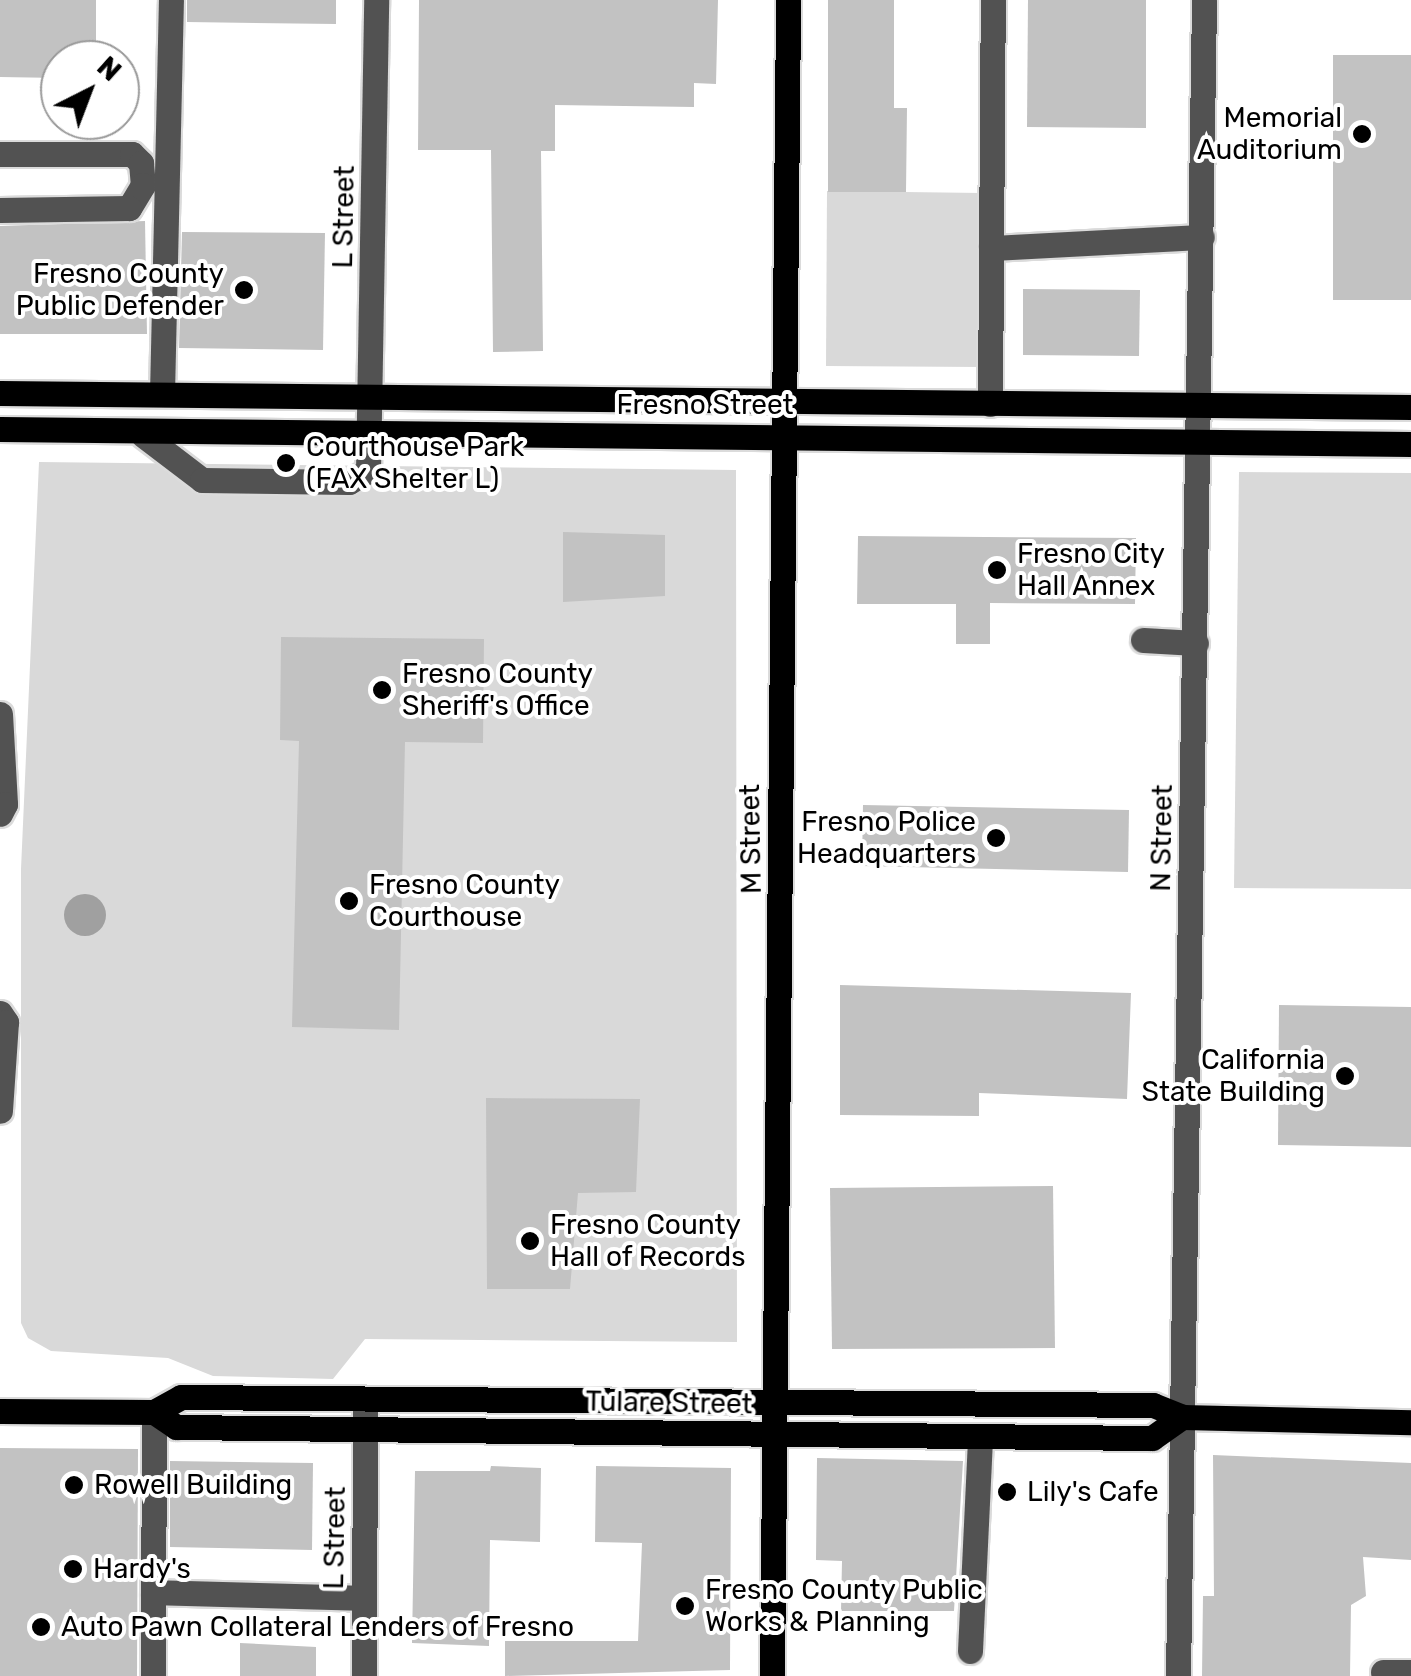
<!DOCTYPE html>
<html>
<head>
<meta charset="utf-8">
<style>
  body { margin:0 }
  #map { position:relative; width:1411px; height:1676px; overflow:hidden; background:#fff; font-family:Rubik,sans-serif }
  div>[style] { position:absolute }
  .green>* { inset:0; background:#d9d9d9 }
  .water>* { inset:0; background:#a0a0a0 }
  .round { border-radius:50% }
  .building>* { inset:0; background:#c2c2c2 }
  .roads { filter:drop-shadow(2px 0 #dbdbdb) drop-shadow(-2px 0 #dbdbdb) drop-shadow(0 2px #dbdbdb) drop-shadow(0 -2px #dbdbdb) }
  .minor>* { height:25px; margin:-12.5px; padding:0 12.5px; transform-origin:12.5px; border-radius:12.5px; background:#525252 }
  .major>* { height:25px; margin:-12.5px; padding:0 12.5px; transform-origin:12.5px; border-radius:12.5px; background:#000 }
  .dots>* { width:28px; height:28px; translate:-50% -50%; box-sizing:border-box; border:5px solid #fff; border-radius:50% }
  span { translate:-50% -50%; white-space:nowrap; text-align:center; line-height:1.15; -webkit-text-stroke:8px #fff; paint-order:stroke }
  .poi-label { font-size:28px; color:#000 }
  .right { translate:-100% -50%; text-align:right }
  .left { translate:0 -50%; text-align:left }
  .street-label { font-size:28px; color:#000 }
  .north { position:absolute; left:40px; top:40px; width:100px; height:100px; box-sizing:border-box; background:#fff; border:2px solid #999; border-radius:50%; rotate:42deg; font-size:28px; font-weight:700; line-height:40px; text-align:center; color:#000 }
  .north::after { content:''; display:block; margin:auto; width:35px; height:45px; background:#000; clip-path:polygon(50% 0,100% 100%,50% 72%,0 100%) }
</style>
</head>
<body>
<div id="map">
  <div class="green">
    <i style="clip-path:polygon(827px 191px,982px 193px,980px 367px,826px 366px)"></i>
    <i style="clip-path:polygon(39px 462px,736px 470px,737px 1342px,365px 1339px,333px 1379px,213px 1376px,168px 1358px,51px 1351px,28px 1338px,21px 1323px,21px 869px)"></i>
    <i style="clip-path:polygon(1239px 472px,1411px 473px,1411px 889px,1234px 888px)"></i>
  </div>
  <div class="water">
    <i class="round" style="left:64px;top:894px;width:42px;height:42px"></i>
  </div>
  <div class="building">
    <i style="clip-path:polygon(0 0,96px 0,96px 48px,78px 48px,77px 60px,60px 60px,60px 78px,0 77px)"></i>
    <i style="clip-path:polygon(187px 0,336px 0,336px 24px,187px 22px)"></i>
    <i style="clip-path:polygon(419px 0,718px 0,716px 84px,694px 83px,694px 107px,555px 105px,555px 151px,541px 151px,543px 351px,493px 352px,491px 150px,418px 150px)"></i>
    <i style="clip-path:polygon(828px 0,894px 0,894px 108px,907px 108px,906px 192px,828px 192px)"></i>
    <i style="clip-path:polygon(1028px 0,1146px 0,1146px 128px,1027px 127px)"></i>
    <i style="clip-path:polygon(1333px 55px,1411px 55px,1411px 300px,1333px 300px)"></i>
    <i style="clip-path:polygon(145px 221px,147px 334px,0 334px,0 226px)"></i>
    <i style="clip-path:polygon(182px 232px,325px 233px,323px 350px,179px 348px)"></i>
    <i style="clip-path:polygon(1023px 289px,1140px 290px,1139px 356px,1023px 355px)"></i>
    <i style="clip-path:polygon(563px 532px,665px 535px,665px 596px,563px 602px)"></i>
    <i style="clip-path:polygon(858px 536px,1136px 538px,1135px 604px,990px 603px,990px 644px,956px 644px,956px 604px,857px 604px)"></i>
    <i style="clip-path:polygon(281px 637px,484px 639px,483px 743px,405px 742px,399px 1030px,292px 1027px,299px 741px,280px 740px)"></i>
    <i style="clip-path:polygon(863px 805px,1129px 810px,1128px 872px,862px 866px)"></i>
    <i style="clip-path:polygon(840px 985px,1131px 993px,1127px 1099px,979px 1093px,979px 1116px,840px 1115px)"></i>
    <i style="clip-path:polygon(1279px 1005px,1411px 1007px,1411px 1147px,1278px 1145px)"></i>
    <i style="clip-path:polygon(486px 1098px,640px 1099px,636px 1192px,578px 1193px,570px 1289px,487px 1289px)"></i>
    <i style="clip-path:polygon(1053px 1186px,1055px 1348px,832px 1349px,830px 1188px)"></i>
    <i style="clip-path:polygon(0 1448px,138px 1449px,137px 1676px,0 1676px)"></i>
    <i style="clip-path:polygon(1213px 1455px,1411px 1463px,1411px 1560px,1363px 1557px,1366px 1596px,1351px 1605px,1350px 1676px,1202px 1676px,1203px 1596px,1214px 1596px)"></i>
    <i style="clip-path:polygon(817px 1458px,963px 1461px,954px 1611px,841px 1611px,842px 1561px,816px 1560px)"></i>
    <i style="clip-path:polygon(170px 1461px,313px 1463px,312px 1550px,170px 1547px)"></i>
    <i style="clip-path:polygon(491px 1466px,541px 1468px,540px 1542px,490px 1540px,489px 1646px,412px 1643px,415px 1471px,490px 1471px)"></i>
    <i style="clip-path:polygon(596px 1466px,731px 1468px,730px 1670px,505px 1676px,505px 1641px,638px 1641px,642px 1543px,595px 1542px)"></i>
    <i style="clip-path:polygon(240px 1643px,316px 1647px,316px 1676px,240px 1676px)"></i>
  </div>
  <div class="roads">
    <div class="minor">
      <i style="left:0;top:154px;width:132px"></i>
      <i style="left:132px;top:154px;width:13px;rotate:45deg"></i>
      <i style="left:141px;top:163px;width:22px;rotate:85deg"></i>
      <i style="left:143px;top:185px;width:27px;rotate:121deg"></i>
      <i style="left:129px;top:208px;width:129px;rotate:179.1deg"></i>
      <i style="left:991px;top:248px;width:211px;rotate:-3deg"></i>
      <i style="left:162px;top:394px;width:394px;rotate:-88.7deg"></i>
      <i style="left:990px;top:404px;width:404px;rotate:-89.6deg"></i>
      <i style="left:143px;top:435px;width:74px;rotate:37.3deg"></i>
      <i style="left:202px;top:480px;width:147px;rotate:0.8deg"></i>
      <i style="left:349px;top:482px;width:22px;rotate:-30deg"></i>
      <i style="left:368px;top:471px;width:471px;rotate:-89deg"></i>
      <i style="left:1143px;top:640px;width:53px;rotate:3.2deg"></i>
      <i style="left:0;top:714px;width:90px;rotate:86.8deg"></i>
      <i style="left:5px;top:804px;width:11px;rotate:117deg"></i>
      <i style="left:0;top:1013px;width:11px;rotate:56deg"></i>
      <i style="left:6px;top:1022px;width:89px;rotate:93.9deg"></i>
      <i style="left:153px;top:1592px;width:211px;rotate:1.6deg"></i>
      <i style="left:970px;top:1651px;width:215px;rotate:-87.3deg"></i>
      <i style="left:1383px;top:1672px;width:28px"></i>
      <i style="left:153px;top:1676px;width:264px;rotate:-89.8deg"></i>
      <i style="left:364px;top:1676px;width:276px;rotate:-89.8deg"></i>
      <i style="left:1178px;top:1676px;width:1676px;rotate:-89.11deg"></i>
    </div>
    <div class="major">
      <i style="left:0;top:393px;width:1411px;rotate:0.57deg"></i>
      <i style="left:0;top:429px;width:1411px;rotate:0.61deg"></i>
      <i style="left:0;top:1411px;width:154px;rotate:0.4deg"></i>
      <i style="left:154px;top:1412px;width:31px;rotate:-29deg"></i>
      <i style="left:181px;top:1397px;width:972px;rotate:0.47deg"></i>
      <i style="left:1153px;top:1405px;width:31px;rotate:22deg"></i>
      <i style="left:1182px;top:1417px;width:229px;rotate:1.3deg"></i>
      <i style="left:154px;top:1412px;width:27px;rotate:34deg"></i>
      <i style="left:176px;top:1427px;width:976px;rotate:0.65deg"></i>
      <i style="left:1152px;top:1438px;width:37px;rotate:-35deg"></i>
      <i style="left:772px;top:1676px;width:1676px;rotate:-89.45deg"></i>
    </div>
  </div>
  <div class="dots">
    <i style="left:1362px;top:134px;background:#000"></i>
    <i style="left:244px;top:290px;background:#000"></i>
    <i style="left:286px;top:463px;background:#000"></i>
    <i style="left:997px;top:570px;background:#000"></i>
    <i style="left:382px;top:690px;background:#000"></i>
    <i style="left:996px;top:838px;background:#000"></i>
    <i style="left:349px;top:901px;background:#000"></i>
    <i style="left:1345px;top:1076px;background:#000"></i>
    <i style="left:530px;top:1241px;background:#000"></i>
    <i style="left:74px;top:1485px;background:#000"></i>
    <i style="left:1007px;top:1492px;background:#000"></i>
    <i style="left:73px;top:1569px;background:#000"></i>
    <i style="left:685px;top:1606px;background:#000"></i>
    <i style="left:41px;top:1627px;background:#000"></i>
  </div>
  <div class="poi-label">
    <span class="right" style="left:1342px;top:134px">Memorial<br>Auditorium</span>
    <span class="right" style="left:224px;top:290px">Fresno County<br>Public Defender</span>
    <span class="left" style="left:306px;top:463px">Courthouse Park<br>(FAX Shelter L)</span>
    <span class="left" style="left:1017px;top:570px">Fresno City<br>Hall Annex</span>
    <span class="left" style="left:402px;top:690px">Fresno County<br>Sheriff's Office</span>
    <span class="right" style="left:976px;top:838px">Fresno Police<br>Headquarters</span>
    <span class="left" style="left:369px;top:901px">Fresno County<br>Courthouse</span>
    <span class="right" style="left:1325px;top:1076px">California<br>State Building</span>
    <span class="left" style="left:550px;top:1241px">Fresno County<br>Hall of Records</span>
    <span class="left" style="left:94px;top:1485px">Rowell Building</span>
    <span class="left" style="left:1027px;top:1492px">Lily's Cafe</span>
    <span class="left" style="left:93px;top:1569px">Hardy's</span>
    <span class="left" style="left:705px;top:1606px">Fresno County Public<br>Works &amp; Planning</span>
    <span class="left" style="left:61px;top:1627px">Auto Pawn Collateral Lenders of Fresno</span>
  </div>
  <div class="street-label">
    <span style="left:344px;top:217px;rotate:-89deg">L Street</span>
    <span style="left:705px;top:405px">Fresno Street</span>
    <span style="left:1162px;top:838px;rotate:-89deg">N Street</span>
    <span style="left:751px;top:839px;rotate:-91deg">M Street</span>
    <span style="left:669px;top:1403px;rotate:1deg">Tulare Street</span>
    <span style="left:335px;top:1538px;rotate:-89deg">L Street</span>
  </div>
  <div class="north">N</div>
</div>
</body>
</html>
